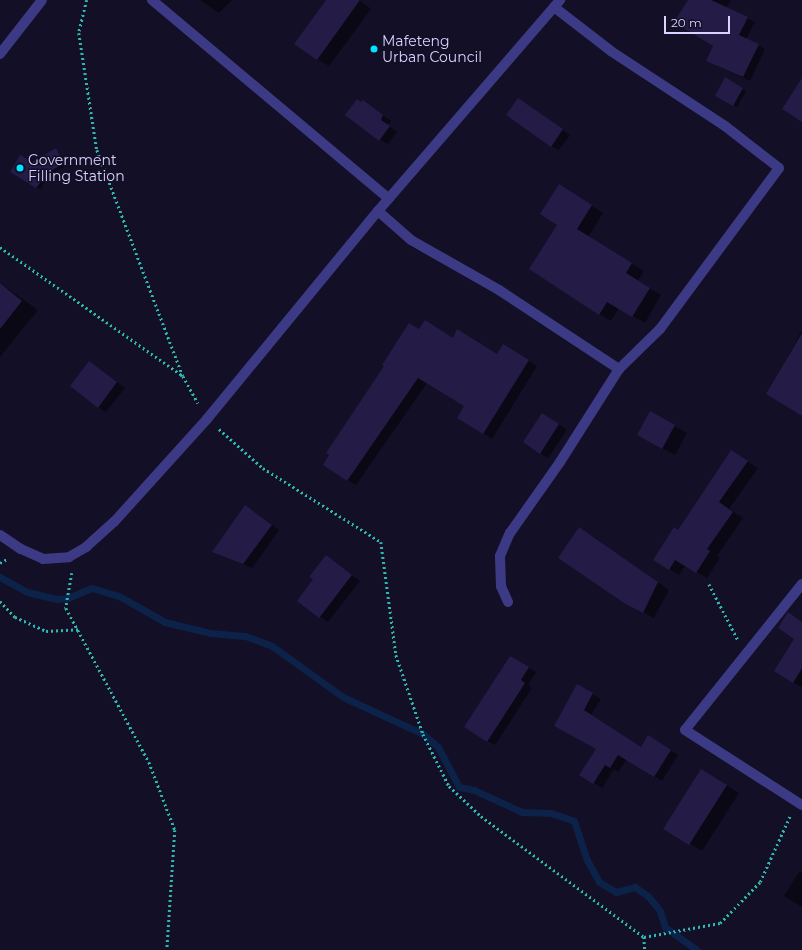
<!DOCTYPE html>
<html>
<head>
<meta charset="utf-8">
<style>
  body { margin:0 }
  #map { position:relative; width:802px; height:950px; overflow:hidden; background:#130f26; font-family:Montserrat,sans-serif }
  div>[style] { position:absolute }
  .shadow>* { inset:0; background:#0007 }
  .stream>* { height:7px; margin:-3.5px; padding:0 3.5px; transform-origin:3.5px; border-radius:3.5px; background:#0c2248 }
  .building>* { inset:0; background:#241b47 }
  .path>* { height:2.5px; margin-top:-1.25px; transform-origin:0; background:repeating-linear-gradient(90deg,#2fb8b0 0 2px,transparent 0 5px) }
  .minor>* { height:10px; margin:-5px; padding:0 5px; transform-origin:5px; border-radius:5px; background:#3d3a85 }
  .dots>* { width:11px; height:11px; translate:-50% -50%; box-sizing:border-box; border:2px solid #130f26; border-radius:50% }
  span { translate:-50% -50%; white-space:nowrap; text-align:center; line-height:1.15; -webkit-text-stroke:3px #130f26; paint-order:stroke }
  .poi-label { font-size:14px; color:#d9d4ff }
  .left { translate:0 -50%; text-align:left }
  .scale { position:absolute; left:664px; top:16px; width:66px; height:18px; box-sizing:border-box; border:2px solid #d9d4ff; border-top:0; padding-left:5px; font-size:12px; line-height:14px; white-space:nowrap; color:#d9d4ff; -webkit-text-stroke:3px #130f26; paint-order:stroke }
</style>
</head>
<body>
<div id="map">
  <div class="shadow">
    <i style="clip-path:polygon(200px 0,232px 0,219px 13px)"></i>
    <i style="clip-path:polygon(327px 0,359px 0,371px 9px,329px 66px,317px 59px)"></i>
    <i style="clip-path:polygon(689px 0,731px 0,726px 8px,755px 22px,746px 39px,765px 49px,750px 81px,715px 65px,714px 46px)"></i>
    <i style="clip-path:polygon(726px 79px,746px 91px,737px 107px,716px 95px)"></i>
    <i style="clip-path:polygon(363px 101px,391px 121px,388px 125px,397px 132px,388px 144px,380px 140px)"></i>
    <i style="clip-path:polygon(526px 104px,570px 135px,559px 150px,551px 146px)"></i>
    <i style="clip-path:polygon(56px 149px,67px 165px,51px 174px,40px 189px,11px 172px)"></i>
    <i style="clip-path:polygon(571px 192px,603px 213px,588px 237px,644px 271px,638px 281px,661px 295px,645px 323px,619px 308px,611px 321px,599px 314px,558px 225px)"></i>
    <i style="clip-path:polygon(0 283px,38px 310px,0 357px)"></i>
    <i style="clip-path:polygon(420px 330px,453px 339px,497px 355px,512px 350px,537px 366px,492px 439px,483px 433px,466px 406px,427px 383px,356px 485px,347px 480px)"></i>
    <i style="clip-path:polygon(802px 330px,802px 414px,768px 394px)"></i>
    <i style="clip-path:polygon(89px 362px,125px 388px,106px 412px,98px 407px)"></i>
    <i style="clip-path:polygon(650px 412px,687px 433px,675px 455px,650px 442px)"></i>
    <i style="clip-path:polygon(551px 419px,567px 430px,548px 458px,540px 453px)"></i>
    <i style="clip-path:polygon(731px 451px,758px 468px,729px 509px,743px 518px,717px 556px,720px 558px,707px 578px,686px 565px,679px 575px,669px 569px,678px 531px)"></i>
    <i style="clip-path:polygon(253px 511px,279px 530px,252px 568px,213px 551px)"></i>
    <i style="clip-path:polygon(591px 535px,669px 590px,654px 618px,637px 609px)"></i>
    <i style="clip-path:polygon(326px 556px,360px 581px,328px 622px,298px 601px,314px 579px)"></i>
    <i style="clip-path:polygon(802px 620px,802px 686px,801px 687px,793px 682px,795px 639px)"></i>
    <i style="clip-path:polygon(511px 657px,536px 672px,528px 685px,532px 688px,495px 745px,487px 741px)"></i>
    <i style="clip-path:polygon(577px 686px,601px 699px,591px 715px,641px 748px,656px 741px,678px 755px,662px 781px,627px 759px,618px 772px,614px 769px,602px 788px,581px 774px,597px 749px,555px 726px)"></i>
    <i style="clip-path:polygon(713px 777px,739px 793px,702px 851px,664px 828px)"></i>
    <i style="clip-path:polygon(799px 872px,802px 873px,802px 907px,784px 896px)"></i>
  </div>
  <div class="stream">
    <i style="left:0;top:577px;width:31px;rotate:29deg"></i>
    <i style="left:27px;top:592px;width:31px;rotate:13deg"></i>
    <i style="left:57px;top:599px;width:11px;rotate:-5deg"></i>
    <i style="left:68px;top:598px;width:26px;rotate:-23deg"></i>
    <i style="left:92px;top:588px;width:28px;rotate:17deg"></i>
    <i style="left:119px;top:596px;width:53px;rotate:29.5deg"></i>
    <i style="left:165px;top:622px;width:46px;rotate:13.7deg"></i>
    <i style="left:210px;top:633px;width:35px;rotate:5deg"></i>
    <i style="left:245px;top:636px;width:29px;rotate:20deg"></i>
    <i style="left:272px;top:646px;width:87px;rotate:35.7deg"></i>
    <i style="left:343px;top:697px;width:88px;rotate:24.8deg"></i>
    <i style="left:423px;top:734px;width:20px;rotate:41deg"></i>
    <i style="left:438px;top:747px;width:45px;rotate:62.3deg"></i>
    <i style="left:459px;top:787px;width:15px;rotate:11deg"></i>
    <i style="left:474px;top:790px;width:53px;rotate:24.6deg"></i>
    <i style="left:522px;top:812px;width:29px;rotate:2deg"></i>
    <i style="left:551px;top:813px;width:24px;rotate:19deg"></i>
    <i style="left:574px;top:821px;width:41px;rotate:71.6deg"></i>
    <i style="left:587px;top:860px;width:25px;rotate:61deg"></i>
    <i style="left:599px;top:882px;width:20px;rotate:30deg"></i>
    <i style="left:616px;top:892px;width:20px;rotate:-15deg"></i>
    <i style="left:635px;top:887px;width:16px;rotate:35deg"></i>
    <i style="left:648px;top:896px;width:19px;rotate:51deg"></i>
    <i style="left:660px;top:911px;width:17px;rotate:73deg"></i>
    <i style="left:665px;top:927px;width:39px;rotate:36deg"></i>
  </div>
  <div class="building">
    <i style="clip-path:polygon(326px 0,360px 0,317px 60px,294px 44px)"></i>
    <i style="clip-path:polygon(688px 0,711px 0,748px 17px,739px 35px,759px 44px,743px 77px,706px 61px,713px 46px,674px 22px)"></i>
    <i style="clip-path:polygon(725px 77px,743px 88px,733px 106px,715px 96px)"></i>
    <i style="clip-path:polygon(802px 78px,802px 122px,782px 109px)"></i>
    <i style="clip-path:polygon(518px 98px,563px 129px,551px 147px,506px 115px)"></i>
    <i style="clip-path:polygon(357px 99px,361px 102px,363px 100px,383px 115px,381px 120px,390px 126px,379px 141px,345px 115px)"></i>
    <i style="clip-path:polygon(56px 148px,64px 163px,48px 173px,36px 188px,10px 172px,20px 155px,32px 162px)"></i>
    <i style="clip-path:polygon(559px 184px,592px 205px,577px 229px,632px 263px,626px 273px,650px 288px,632px 317px,607px 302px,599px 315px,529px 269px,557px 225px,540px 214px)"></i>
    <i style="clip-path:polygon(0 283px,22px 301px,0 329px)"></i>
    <i style="clip-path:polygon(425px 320px,453px 338px,457px 329px,497px 354px,503px 344px,529px 360px,483px 434px,457px 418px,464px 406px,418px 378px,347px 481px,323px 465px,329px 455px,326px 453px,384px 366px,382px 365px,409px 323px,419px 329px)"></i>
    <i style="clip-path:polygon(802px 333px,802px 416px,766px 394px)"></i>
    <i style="clip-path:polygon(89px 361px,117px 382px,98px 408px,70px 386px)"></i>
    <i style="clip-path:polygon(650px 411px,675px 425px,662px 449px,637px 435px)"></i>
    <i style="clip-path:polygon(542px 413px,559px 424px,540px 454px,523px 442px)"></i>
    <i style="clip-path:polygon(731px 450px,748px 461px,719px 502px,733px 512px,707px 549px,710px 551px,696px 573px,675px 560px,669px 570px,653px 560px,674px 527px,678px 530px)"></i>
    <i style="clip-path:polygon(245px 505px,272px 525px,243px 564px,212px 552px)"></i>
    <i style="clip-path:polygon(579px 527px,658px 582px,643px 613px,624px 603px,558px 558px)"></i>
    <i style="clip-path:polygon(326px 555px,352px 575px,319px 618px,297px 601px,313px 579px,309px 577px)"></i>
    <i style="clip-path:polygon(788px 612px,802px 622px,802px 668px,793px 683px,774px 671px,794px 639px,778px 628px)"></i>
    <i style="clip-path:polygon(510px 656px,529px 667px,521px 680px,525px 683px,487px 742px,464px 727px)"></i>
    <i style="clip-path:polygon(577px 684px,593px 693px,584px 710px,641px 747px,648px 735px,671px 750px,654px 777px,618px 755px,610px 768px,605px 765px,593px 784px,579px 775px,596px 749px,554px 726px)"></i>
    <i style="clip-path:polygon(701px 769px,727px 785px,689px 845px,663px 829px)"></i>
  </div>
  <div class="path">
    <i style="left:87px;top:0;width:34px;rotate:104deg"></i>
    <i style="left:79px;top:33px;width:118px;rotate:81.3deg"></i>
    <i style="left:97px;top:150px;width:242px;rotate:69.2deg"></i>
    <i style="left:183px;top:376px;width:31px;rotate:61deg"></i>
    <i style="left:0;top:247px;width:224px;rotate:35.2deg"></i>
    <i style="left:219px;top:429px;width:59px;rotate:41.6deg"></i>
    <i style="left:263px;top:468px;width:139px;rotate:32.1deg"></i>
    <i style="left:381px;top:542px;width:114px;rotate:82.4deg"></i>
    <i style="left:396px;top:655px;width:83px;rotate:71.1deg"></i>
    <i style="left:423px;top:734px;width:58px;rotate:63.4deg"></i>
    <i style="left:449px;top:786px;width:44px;rotate:43.2deg"></i>
    <i style="left:481px;top:816px;width:203px;rotate:36.6deg"></i>
    <i style="left:644px;top:937px;width:13px;rotate:86deg"></i>
    <i style="left:0;top:563px;width:8px;rotate:-30deg"></i>
    <i style="left:72px;top:573px;width:36px;rotate:100deg"></i>
    <i style="left:66px;top:608px;width:175px;rotate:61.7deg"></i>
    <i style="left:149px;top:762px;width:73px;rotate:69.1deg"></i>
    <i style="left:175px;top:830px;width:120px;rotate:93.8deg"></i>
    <i style="left:709px;top:584px;width:63px;rotate:62.6deg"></i>
    <i style="left:0;top:601px;width:22px;rotate:47deg"></i>
    <i style="left:15px;top:617px;width:34px;rotate:24deg"></i>
    <i style="left:46px;top:631px;width:33px;rotate:-3deg"></i>
    <i style="left:644px;top:937px;width:77px;rotate:-10.4deg"></i>
    <i style="left:720px;top:923px;width:57px;rotate:-45.7deg"></i>
    <i style="left:760px;top:882px;width:72px;rotate:-65.6deg"></i>
  </div>
  <div class="minor">
    <i style="left:152px;top:0;width:309px;rotate:40deg"></i>
    <i style="left:0;top:54px;width:68px;rotate:-52.1deg"></i>
    <i style="left:378px;top:211px;width:44px;rotate:41.3deg"></i>
    <i style="left:411px;top:240px;width:101px;rotate:29.6deg"></i>
    <i style="left:499px;top:290px;width:144px;rotate:33.4deg"></i>
    <i style="left:0;top:535px;width:25px;rotate:34deg"></i>
    <i style="left:21px;top:549px;width:24px;rotate:24deg"></i>
    <i style="left:43px;top:559px;width:26px;rotate:-4deg"></i>
    <i style="left:69px;top:557px;width:20px;rotate:-30deg"></i>
    <i style="left:86px;top:547px;width:38px;rotate:-42deg"></i>
    <i style="left:114px;top:522px;width:139px;rotate:-47.9deg"></i>
    <i style="left:207px;top:419px;width:269px;rotate:-50.6deg"></i>
    <i style="left:378px;top:211px;width:279px;rotate:-49.2deg"></i>
    <i style="left:802px;top:584px;width:187px;rotate:128.7deg"></i>
    <i style="left:685px;top:730px;width:139px;rotate:32.7deg"></i>
    <i style="left:508px;top:602px;width:17px;rotate:-114deg"></i>
    <i style="left:501px;top:586px;width:30px;rotate:-92deg"></i>
    <i style="left:500px;top:556px;width:25px;rotate:-67deg"></i>
    <i style="left:510px;top:533px;width:87px;rotate:-54.8deg"></i>
    <i style="left:560px;top:462px;width:110px;rotate:-57.6deg"></i>
    <i style="left:619px;top:369px;width:57px;rotate:-44.3deg"></i>
    <i style="left:660px;top:329px;width:200px;rotate:-53.5deg"></i>
    <i style="left:779px;top:168px;width:68px;rotate:-142.1deg"></i>
    <i style="left:725px;top:126px;width:136px;rotate:-146.7deg"></i>
    <i style="left:611px;top:51px;width:72px;rotate:-142.3deg"></i>
  </div>
  <div class="dots">
    <i style="left:374px;top:49px;background:#00e5ff"></i>
    <i style="left:20px;top:168px;background:#00e5ff"></i>
  </div>
  <div class="poi-label">
    <span class="left" style="left:382px;top:49px">Mafeteng<br>Urban Council</span>
    <span class="left" style="left:28px;top:168px">Government<br>Filling Station</span>
  </div>
  <div class="scale">20 m</div>
</div>
</body>
</html>
